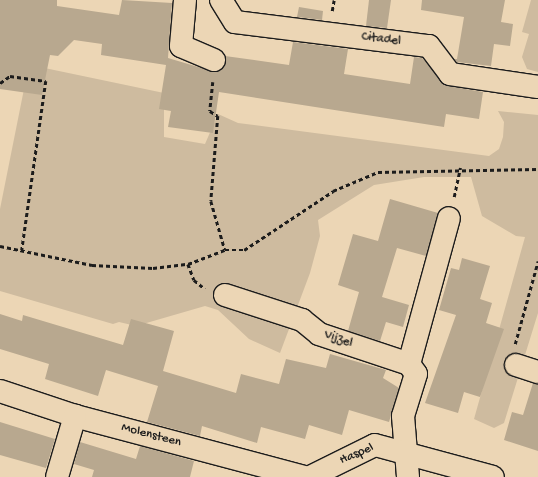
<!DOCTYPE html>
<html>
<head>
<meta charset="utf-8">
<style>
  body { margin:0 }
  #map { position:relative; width:538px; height:477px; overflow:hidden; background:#ecd6b5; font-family:"Gochi Hand",sans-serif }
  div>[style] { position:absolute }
  .green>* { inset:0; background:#cebb9f }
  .building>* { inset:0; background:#b8a88f }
  .path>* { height:2.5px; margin-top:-1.25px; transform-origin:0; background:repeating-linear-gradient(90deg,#1c1c1c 0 4px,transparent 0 7px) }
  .roads { filter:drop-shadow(1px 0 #1c1c1c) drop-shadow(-1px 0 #1c1c1c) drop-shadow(0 1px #1c1c1c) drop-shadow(0 -1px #1c1c1c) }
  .minor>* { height:22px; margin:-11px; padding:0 11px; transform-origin:11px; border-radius:11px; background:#ecd6b5 }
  span { translate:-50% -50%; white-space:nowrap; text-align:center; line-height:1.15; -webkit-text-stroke:3.5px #ecd6b5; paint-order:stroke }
  .street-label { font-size:13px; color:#1c1c1c }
</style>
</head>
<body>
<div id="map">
  <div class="green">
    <i style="clip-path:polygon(531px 0,538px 0,538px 72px,527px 69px,522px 57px,529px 34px,522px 32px)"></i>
    <i style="clip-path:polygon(35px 66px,164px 93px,164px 137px,205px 144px,218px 114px,238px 123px,489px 156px,499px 149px,503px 137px,504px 122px,498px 111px,538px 115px,538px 313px,504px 423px,494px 428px,474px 419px,525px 237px,516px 236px,482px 216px,471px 177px,424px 177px,374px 185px,318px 220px,320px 236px,310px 273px,280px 353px,249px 339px,218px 310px,205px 306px,136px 326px,119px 322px,113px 324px,0 291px,0 209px,28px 69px)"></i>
  </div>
  <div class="building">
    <i style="clip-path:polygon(0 0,57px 0,57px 6px,119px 15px,122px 0,172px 3px,168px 58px,215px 72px,225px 65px,225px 56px,289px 65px,293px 42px,348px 49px,344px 74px,410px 84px,414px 57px,422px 58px,448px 86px,483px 92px,479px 119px,446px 114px,444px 127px,219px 92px,213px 133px,168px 127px,171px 111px,159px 109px,166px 65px,101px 55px,102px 44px,74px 40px,58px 56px,50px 55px,42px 95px,0 89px)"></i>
    <i style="clip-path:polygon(369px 0,391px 0,387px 28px,366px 26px)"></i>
    <i style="clip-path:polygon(422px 0,505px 0,501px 22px,513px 24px,510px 46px,494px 44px,491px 66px,457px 62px,454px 59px,457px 59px,464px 17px,421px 10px)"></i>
    <i style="clip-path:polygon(299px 7px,323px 11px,322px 20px,297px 17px)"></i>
    <i style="clip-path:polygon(390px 199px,438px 213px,426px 256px,397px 248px,382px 297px,409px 305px,403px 327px,386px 322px,380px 341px,348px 331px,359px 292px,338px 285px,353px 234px,378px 241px)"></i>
    <i style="clip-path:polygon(462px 258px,490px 266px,480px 299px,492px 303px,486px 323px,504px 329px,480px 397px,464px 392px,458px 413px,425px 403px,456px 315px,439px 310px,451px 268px,459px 270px)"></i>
    <i style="clip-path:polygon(0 314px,22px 321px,23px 315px,123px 345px,131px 319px,174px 331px,163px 371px,236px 393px,241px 374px,279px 384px,286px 359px,326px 368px,330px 354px,386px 370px,383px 378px,399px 388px,389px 422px,349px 410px,342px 435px,309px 425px,305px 439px,261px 427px,257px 443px,202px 426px,200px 436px,147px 422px,158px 386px,106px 370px,98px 396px,45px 379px,49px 364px,0 349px)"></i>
    <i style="clip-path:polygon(533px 383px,538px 384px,538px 451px,504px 440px,512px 412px,523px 415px)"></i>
    <i style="clip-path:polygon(0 422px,55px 439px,46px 468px,0 455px)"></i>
    <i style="clip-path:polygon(80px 442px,136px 459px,140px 446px,194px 461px,190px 477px,92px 477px,94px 470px,74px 464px)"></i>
  </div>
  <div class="path">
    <i style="left:332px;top:11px;width:11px;rotate:-80deg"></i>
    <i style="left:213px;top:82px;width:29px;rotate:96deg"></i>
    <i style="left:210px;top:111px;width:9px;rotate:32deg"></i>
    <i style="left:218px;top:116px;width:85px;rotate:94.7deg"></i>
    <i style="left:211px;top:201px;width:51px;rotate:74.1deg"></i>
    <i style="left:0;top:83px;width:12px;rotate:-35deg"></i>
    <i style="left:10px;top:76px;width:36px;rotate:8deg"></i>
    <i style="left:46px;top:81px;width:171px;rotate:98.1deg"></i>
    <i style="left:454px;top:197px;width:30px;rotate:-78deg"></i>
    <i style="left:0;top:246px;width:94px;rotate:11.7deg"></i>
    <i style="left:92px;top:265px;width:61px;rotate:2.8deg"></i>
    <i style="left:153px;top:268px;width:35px;rotate:-7deg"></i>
    <i style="left:188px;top:264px;width:40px;rotate:-21deg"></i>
    <i style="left:225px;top:250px;width:19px"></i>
    <i style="left:244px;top:250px;width:107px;rotate:-33.5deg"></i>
    <i style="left:333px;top:191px;width:49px;rotate:-22.9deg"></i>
    <i style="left:378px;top:172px;width:160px;rotate:-1.1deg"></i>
    <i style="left:188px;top:264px;width:17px;rotate:69deg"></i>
    <i style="left:194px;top:280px;width:14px;rotate:39deg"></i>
    <i style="left:515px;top:344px;width:86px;rotate:-74.5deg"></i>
  </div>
  <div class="roads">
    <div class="minor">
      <i style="left:185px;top:0;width:46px;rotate:95deg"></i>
      <i style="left:181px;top:46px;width:36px;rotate:23deg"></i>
      <i style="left:221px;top:0;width:26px;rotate:58deg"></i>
      <i style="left:235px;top:22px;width:195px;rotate:7.1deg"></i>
      <i style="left:429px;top:46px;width:35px;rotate:53deg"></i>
      <i style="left:450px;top:74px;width:89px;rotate:8.4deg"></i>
      <i style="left:225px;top:295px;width:81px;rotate:18deg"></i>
      <i style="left:302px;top:320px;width:22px;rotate:39deg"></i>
      <i style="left:319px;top:334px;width:95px;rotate:18.4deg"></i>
      <i style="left:409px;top:364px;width:12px;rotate:55deg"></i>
      <i style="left:416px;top:374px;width:44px;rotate:107.2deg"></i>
      <i style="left:403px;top:416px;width:61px;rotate:85.3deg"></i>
      <i style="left:409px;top:364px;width:151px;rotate:-74.7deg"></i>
      <i style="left:516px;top:365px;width:23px;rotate:18deg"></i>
      <i style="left:0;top:391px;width:79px;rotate:18.4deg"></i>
      <i style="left:75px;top:416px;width:237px;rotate:14.9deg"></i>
      <i style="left:57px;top:477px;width:64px;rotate:-73.6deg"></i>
      <i style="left:310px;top:477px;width:72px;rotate:-26.2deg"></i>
      <i style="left:375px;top:445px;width:122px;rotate:15.2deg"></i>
    </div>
  </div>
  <div class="street-label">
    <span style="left:381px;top:40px;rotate:7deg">Citadel</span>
    <span style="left:338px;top:340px;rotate:19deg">Vijzel</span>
    <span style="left:151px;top:436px;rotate:15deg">Molensteen</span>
    <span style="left:357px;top:455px;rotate:-23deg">Haspel</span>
  </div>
</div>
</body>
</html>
